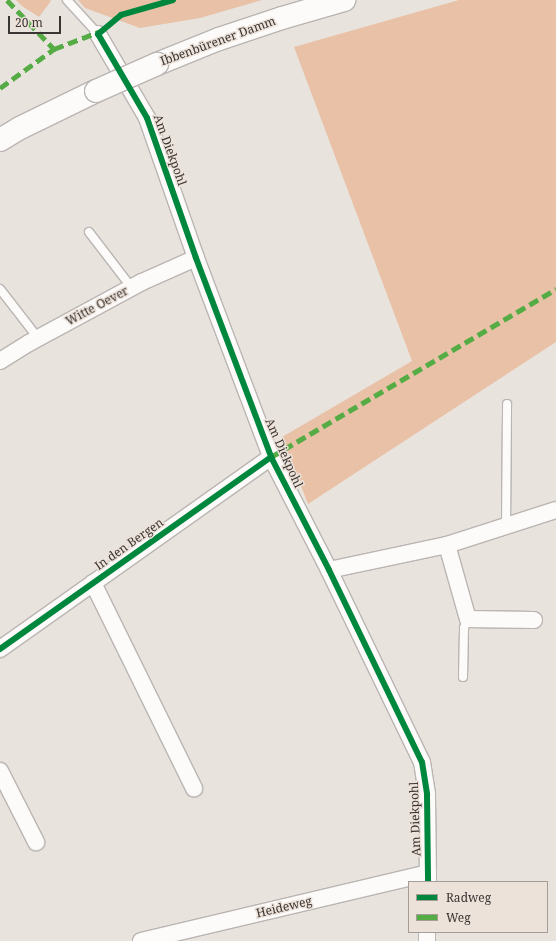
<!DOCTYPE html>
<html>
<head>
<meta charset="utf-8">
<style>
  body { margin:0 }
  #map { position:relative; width:556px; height:941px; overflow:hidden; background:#e9e3de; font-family:"Noto Serif",serif }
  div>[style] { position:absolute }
  .forest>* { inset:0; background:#e8c1a6 }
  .roads { filter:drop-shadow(1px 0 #bab5b2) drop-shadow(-1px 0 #bab5b2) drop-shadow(0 1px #bab5b2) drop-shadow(0 -1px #bab5b2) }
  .service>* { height:8px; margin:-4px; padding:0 4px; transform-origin:4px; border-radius:4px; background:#fcfbfa }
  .minor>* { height:16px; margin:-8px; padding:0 8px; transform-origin:8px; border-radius:8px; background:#fcfbfa }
  .secondary>* { height:22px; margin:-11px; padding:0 11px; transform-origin:11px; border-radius:11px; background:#fcfbfa }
  .bridges { filter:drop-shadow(1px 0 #bab5b2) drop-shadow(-1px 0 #bab5b2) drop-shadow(0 1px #bab5b2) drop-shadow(0 -1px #bab5b2) }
  .secondary-bridge>* { height:22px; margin:-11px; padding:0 11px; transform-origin:11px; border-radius:11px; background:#fcfbfa }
  .quiet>* { height:5px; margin-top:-2.5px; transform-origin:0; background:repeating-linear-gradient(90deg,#55ac45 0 10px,transparent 0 15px) }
  .cycleway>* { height:6px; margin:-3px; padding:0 3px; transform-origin:3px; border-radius:3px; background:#00873e }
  span { translate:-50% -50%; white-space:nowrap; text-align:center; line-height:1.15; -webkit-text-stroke:3px #ede2da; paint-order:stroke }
  .street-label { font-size:12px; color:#393532 }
  .legend { position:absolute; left:408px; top:881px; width:140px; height:52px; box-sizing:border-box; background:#ede2da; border:1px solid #a59d97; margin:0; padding:5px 7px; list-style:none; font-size:12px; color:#393532 }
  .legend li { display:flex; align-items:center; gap:8px; height:20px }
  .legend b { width:20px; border:1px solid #a59d97 }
  .scale { position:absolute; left:8px; top:16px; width:53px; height:18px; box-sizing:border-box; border:2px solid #393532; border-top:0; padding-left:5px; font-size:12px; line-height:14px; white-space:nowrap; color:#393532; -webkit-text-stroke:3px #ede2da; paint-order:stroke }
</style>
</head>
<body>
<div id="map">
  <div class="forest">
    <i style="clip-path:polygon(16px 0,50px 0,51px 1px,39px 17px,22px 6px)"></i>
    <i style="clip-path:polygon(78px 0,262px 0,200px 18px,140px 28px,85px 8px)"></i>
    <i style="clip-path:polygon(459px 0,556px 0,556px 342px,308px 504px,282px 437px,412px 361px,294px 47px)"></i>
  </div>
  <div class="roads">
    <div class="service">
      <i style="left:67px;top:0;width:46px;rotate:47.6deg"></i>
      <i style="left:89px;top:232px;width:71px;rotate:52.5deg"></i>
      <i style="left:0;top:289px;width:62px;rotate:52.2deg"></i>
      <i style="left:506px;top:526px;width:122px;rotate:-89.5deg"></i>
      <i style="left:463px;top:677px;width:49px;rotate:-88.8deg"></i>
      <i style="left:464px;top:628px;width:10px;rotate:-66deg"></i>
    </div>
    <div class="minor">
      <i style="left:98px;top:34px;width:97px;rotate:59.7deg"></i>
      <i style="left:147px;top:118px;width:148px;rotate:70.7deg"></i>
      <i style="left:196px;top:258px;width:213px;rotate:69.3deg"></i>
      <i style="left:271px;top:457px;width:127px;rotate:62.8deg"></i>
      <i style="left:329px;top:570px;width:213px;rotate:64.2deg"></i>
      <i style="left:422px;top:762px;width:33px;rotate:81deg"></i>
      <i style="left:427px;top:795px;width:87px;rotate:89.3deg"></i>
      <i style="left:0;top:361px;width:34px;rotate:-32deg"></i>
      <i style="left:29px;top:343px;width:128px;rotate:-28.4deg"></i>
      <i style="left:142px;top:282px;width:59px;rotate:-24deg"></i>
      <i style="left:447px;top:545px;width:77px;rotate:74.2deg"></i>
      <i style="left:468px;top:619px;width:66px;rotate:0.9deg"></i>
      <i style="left:329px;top:570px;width:121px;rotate:-12deg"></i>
      <i style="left:447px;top:545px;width:114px;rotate:-17.8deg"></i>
      <i style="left:93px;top:583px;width:229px;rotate:63.8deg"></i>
      <i style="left:0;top:649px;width:332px;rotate:-35.3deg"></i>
      <i style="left:0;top:771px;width:80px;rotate:63.1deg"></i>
      <i style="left:141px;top:941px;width:295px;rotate:-13.3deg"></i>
      <i style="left:427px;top:941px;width:9px;rotate:-90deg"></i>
    </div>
    <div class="secondary">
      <i style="left:157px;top:64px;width:67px;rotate:-22deg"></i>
      <i style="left:219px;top:39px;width:66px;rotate:-18.4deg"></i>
      <i style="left:282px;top:18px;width:65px;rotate:-16.2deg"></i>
      <i style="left:0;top:140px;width:23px;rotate:-31deg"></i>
      <i style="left:20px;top:128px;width:85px;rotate:-26deg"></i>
    </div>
  </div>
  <div class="bridges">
    <div class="secondary-bridge">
      <i style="left:96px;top:91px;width:67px;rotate:-23.9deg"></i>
    </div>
  </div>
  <div class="quiet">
    <i style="left:7px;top:0;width:68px;rotate:46.2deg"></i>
    <i style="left:54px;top:49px;width:50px;rotate:-21deg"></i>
    <i style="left:0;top:88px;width:67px;rotate:-35.8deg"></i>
    <i style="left:271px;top:457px;width:331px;rotate:-30.5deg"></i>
  </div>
  <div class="cycleway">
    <i style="left:173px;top:0;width:54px;rotate:163.9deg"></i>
    <i style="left:121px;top:15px;width:30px;rotate:140deg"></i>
    <i style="left:98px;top:34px;width:97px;rotate:59.7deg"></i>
    <i style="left:147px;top:118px;width:148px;rotate:70.7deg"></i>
    <i style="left:196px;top:258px;width:213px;rotate:69.3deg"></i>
    <i style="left:271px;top:457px;width:127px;rotate:62.8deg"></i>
    <i style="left:329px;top:570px;width:213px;rotate:64.2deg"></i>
    <i style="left:422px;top:762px;width:33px;rotate:81deg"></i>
    <i style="left:427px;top:795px;width:87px;rotate:89.3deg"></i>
    <i style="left:0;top:649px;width:332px;rotate:-35.3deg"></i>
  </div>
  <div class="street-label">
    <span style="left:218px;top:41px;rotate:-20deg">Ibbenbürener Damm</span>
    <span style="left:170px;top:150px;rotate:70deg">Am Diekpohl</span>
    <span style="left:97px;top:306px;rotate:-28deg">Witte Oever</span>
    <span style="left:284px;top:453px;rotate:66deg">Am Diekpohl</span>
    <span style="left:129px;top:544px;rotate:-35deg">In den Bergen</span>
    <span style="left:415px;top:819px;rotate:-92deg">Am Diekpohl</span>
    <span style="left:284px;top:907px;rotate:-13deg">Heideweg</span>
  </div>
  <ul class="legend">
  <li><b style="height:5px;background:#00873e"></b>Radweg</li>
  <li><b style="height:5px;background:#55ac45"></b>Weg</li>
  </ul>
  <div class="scale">20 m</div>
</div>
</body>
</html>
